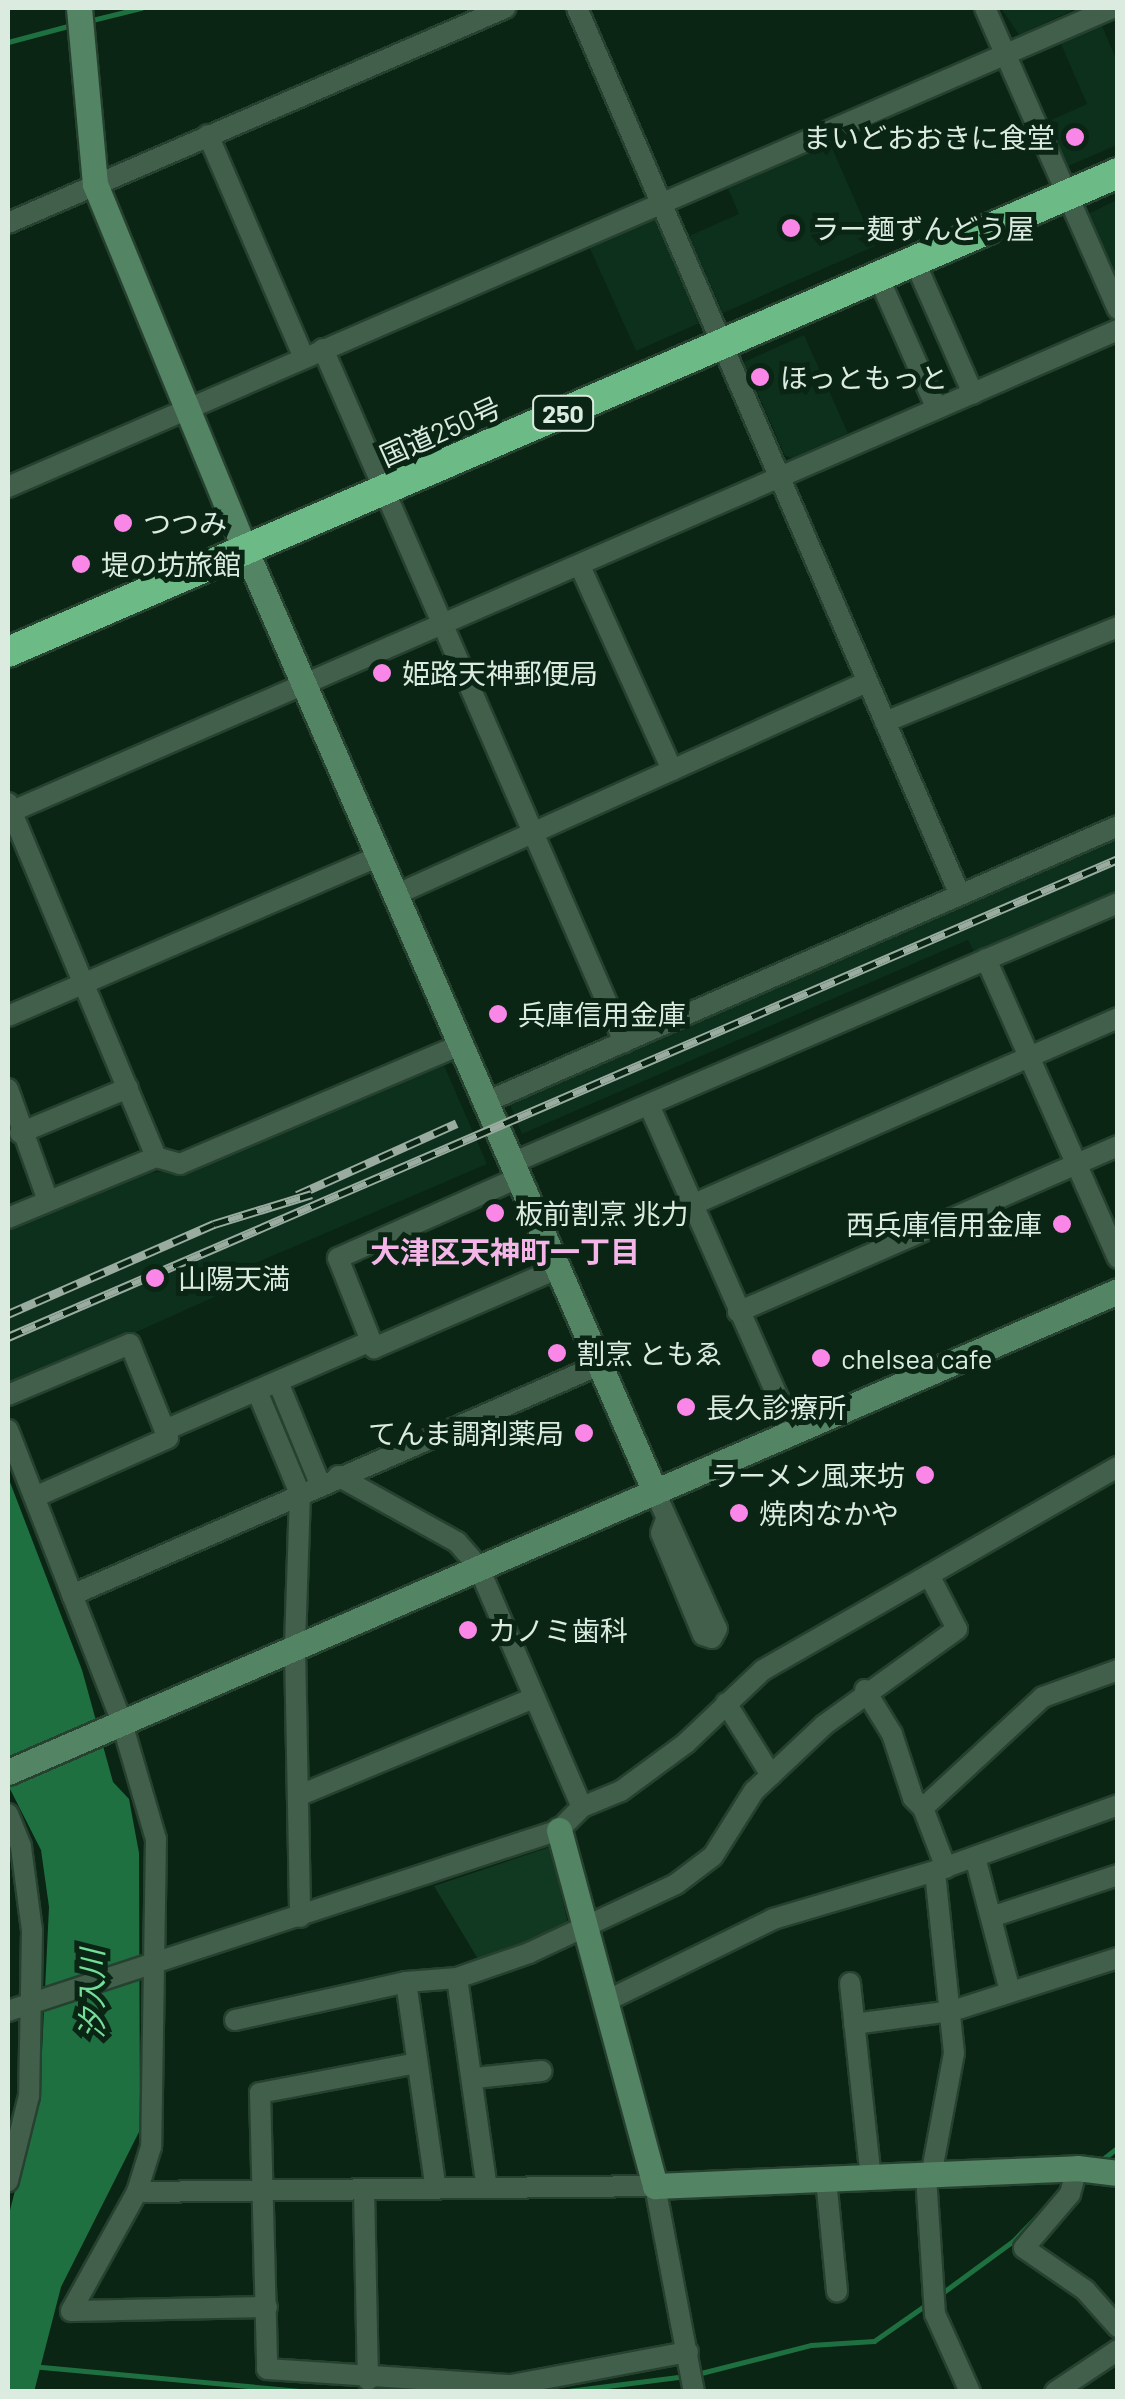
<!DOCTYPE html>
<html>
<head>
<meta charset="utf-8">
<style>
  body { margin:0 }
  #map { position:relative; width:1125px; height:2399px; overflow:hidden; background:#0a2514; font-family:Barlow,"Noto Sans JP",sans-serif }
  div>[style] { position:absolute }
  .built>* { inset:0; background:#0c301b }
  .green>* { inset:0; background:#113921 }
  .water>* { inset:0; background:#1e7041 }
  .stream>* { height:5px; margin:-2.5px; padding:0 2.5px; transform-origin:2.5px; border-radius:2.5px; background:#1e7041 }
  .roads { filter:drop-shadow(2px 0 #274130) drop-shadow(-2px 0 #274130) drop-shadow(0 2px #274130) drop-shadow(0 -2px #274130) }
  .street>* { height:20px; margin:-10px; padding:0 10px; transform-origin:10px; border-radius:10px; background:#415f4a }
  .secondary>* { height:25px; margin:-12.5px; padding:0 12.5px; transform-origin:12.5px; border-radius:12.5px; background:#538463 }
  .highway>* { height:30px; margin:-15px; padding:0 15px; transform-origin:15px; border-radius:15px; background:#6cba86 }
  .rail>* { height:9px; margin-top:-4.5px; transform-origin:0; background:repeating-linear-gradient(90deg,#0a2514 0 15px,#99ac9f 0 30px); box-sizing:border-box; border-block:2px solid #99ac9f }
  .dots>* { width:28px; height:28px; translate:-50% -50%; box-sizing:border-box; border:5px solid #0a2514; border-radius:50% }
  span { translate:-50% -50%; white-space:nowrap; text-align:center; line-height:1.15; -webkit-text-stroke:10px #0a2514; paint-order:stroke }
  .shield-label span { padding:2px 8px; background:#0a2514; border:2px solid; border-radius:8px; -webkit-text-stroke-width:0 }
  .shield-label { font-size:25px; color:#dbebdf; font-weight:700 }
  .poi-label { font-size:28px; color:#dbebdf }
  .right { translate:-100% -50%; text-align:right }
  .left { translate:0 -50%; text-align:left }
  .street-label { font-size:28px; color:#dbebdf }
  .neighbourhood-label { font-size:30px; color:#f6b5e9; font-weight:700 }
  .water-label { font-size:30px; color:#74dd99; font-style:italic }
  .frame { position:absolute; inset:0; border:10px solid #dbebdf; pointer-events:none }
</style>
</head>
<body>
<div id="map">
  <div class="built">
    <i style="clip-path:polygon(1001px 8px,1074px 8px,1075px 9px,1019px 35px)"></i>
    <i style="clip-path:polygon(1100px 21px,1117px 61px,1117px 145px,1066px 167px,1047px 122px,1087px 104px,1059px 39px)"></i>
    <i style="clip-path:polygon(828px 139px,875px 246px,723px 313px,689px 236px,739px 214px,726px 184px)"></i>
    <i style="clip-path:polygon(1117px 200px,1117px 281px,1088px 214px)"></i>
    <i style="clip-path:polygon(647px 218px,658px 222px,702px 322px,636px 351px,588px 244px)"></i>
    <i style="clip-path:polygon(804px 335px,848px 433px,793px 458px,785px 456px,744px 362px)"></i>
    <i style="clip-path:polygon(1117px 833px,1117px 893px,976px 955px,968px 940px,522px 1134px,507px 1097px)"></i>
    <i style="clip-path:polygon(443px 1063px,487px 1164px,244px 1268px,252px 1290px,223px 1293px,8px 1390px,8px 1226px,139px 1174px,195px 1168px)"></i>
  </div>
  <div class="green">
    <i style="clip-path:polygon(550px 1847px,570px 1932px,481px 1964px,434px 1886px)"></i>
  </div>
  <div class="water">
    <i style="clip-path:polygon(8px 1477px,82px 1670px,113px 1782px,129px 1799px,139px 1853px,140px 2130px,61px 2287px,34px 2392px,8px 2391px,8px 2218px,40px 2093px,49px 1907px,41px 1850px,8px 1785px)"></i>
  </div>
  <div class="stream">
    <i style="left:88px;top:21px;width:55px;rotate:-13.8deg"></i>
    <i style="left:8px;top:42px;width:66px;rotate:-14.9deg"></i>
    <i style="left:1099px;top:2162px;width:24px;rotate:-38deg"></i>
    <i style="left:938px;top:2296px;width:93px;rotate:-36.3deg"></i>
    <i style="left:1013px;top:2241px;width:66px;rotate:-46.2deg"></i>
    <i style="left:31px;top:2366px;width:281px;rotate:5.3deg"></i>
    <i style="left:697px;top:2374px;width:118px;rotate:-14.3deg"></i>
    <i style="left:811px;top:2345px;width:63px;rotate:-3.6deg"></i>
    <i style="left:874px;top:2341px;width:68px;rotate:-34.9deg"></i>
    <i style="left:560px;top:2392px;width:127px;rotate:-7.2deg"></i>
  </div>
  <div class="roads">
    <div class="street">
      <i style="left:577px;top:8px;width:966px;rotate:66.65deg"></i>
      <i style="left:985px;top:8px;width:329px;rotate:66.2deg"></i>
      <i style="left:208px;top:135px;width:243px;rotate:66.7deg"></i>
      <i style="left:8px;top:223px;width:542px;rotate:-23.39deg"></i>
      <i style="left:914px;top:260px;width:146px;rotate:66.2deg"></i>
      <i style="left:878px;top:276px;width:145px;rotate:66.1deg"></i>
      <i style="left:323px;top:349px;width:756px;rotate:66.52deg"></i>
      <i style="left:8px;top:487px;width:1203px;rotate:-23.45deg"></i>
      <i style="left:580px;top:566px;width:224px;rotate:65.7deg"></i>
      <i style="left:885px;top:722px;width:252px;rotate:-22.2deg"></i>
      <i style="left:8px;top:803px;width:384px;rotate:67.3deg"></i>
      <i style="left:8px;top:813px;width:1211px;rotate:-23.52deg"></i>
      <i style="left:395px;top:895px;width:518px;rotate:-24.29deg"></i>
      <i style="left:986px;top:959px;width:327px;rotate:66.2deg"></i>
      <i style="left:8px;top:1016px;width:403px;rotate:-23.3deg"></i>
      <i style="left:8px;top:1089px;width:119px;rotate:70.3deg"></i>
      <i style="left:486px;top:1102px;width:690px;rotate:-23.59deg"></i>
      <i style="left:649px;top:1105px;width:356px;rotate:66.2deg"></i>
      <i style="left:20px;top:1133px;width:117px;rotate:-22.6deg"></i>
      <i style="left:512px;top:1163px;width:659px;rotate:-23.22deg"></i>
      <i style="left:518px;top:1178px;width:197px;rotate:156deg"></i>
      <i style="left:338px;top:1258px;width:89px;rotate:68.3deg"></i>
      <i style="left:371px;top:1341px;width:8px;rotate:67deg"></i>
      <i style="left:374px;top:1348px;width:202px;rotate:-23.4deg"></i>
      <i style="left:692px;top:1205px;width:465px;rotate:-23.7deg"></i>
      <i style="left:8px;top:1218px;width:160px;rotate:-22.4deg"></i>
      <i style="left:156px;top:1157px;width:25px;rotate:16deg"></i>
      <i style="left:180px;top:1164px;width:304px;rotate:-23deg"></i>
      <i style="left:738px;top:1312px;width:415px;rotate:-23.6deg"></i>
      <i style="left:278px;top:1382px;width:110px;rotate:67.6deg"></i>
      <i style="left:257px;top:1391px;width:112px;rotate:67.3deg"></i>
      <i style="left:300px;top:1494px;width:154px;rotate:91.9deg"></i>
      <i style="left:295px;top:1648px;width:269px;rotate:88.9deg"></i>
      <i style="left:8px;top:1395px;width:132px;rotate:-22.7deg"></i>
      <i style="left:130px;top:1344px;width:101px;rotate:68deg"></i>
      <i style="left:168px;top:1438px;width:145px;rotate:156.1deg"></i>
      <i style="left:8px;top:1430px;width:314px;rotate:68.7deg"></i>
      <i style="left:122px;top:1723px;width:121px;rotate:73.7deg"></i>
      <i style="left:156px;top:1839px;width:308px;rotate:90.9deg"></i>
      <i style="left:151px;top:2147px;width:47px;rotate:107.3deg"></i>
      <i style="left:137px;top:2192px;width:136px;rotate:119deg"></i>
      <i style="left:71px;top:2311px;width:196px;rotate:-1.2deg"></i>
      <i style="left:165px;top:1430px;width:224px;rotate:-23.4deg"></i>
      <i style="left:338px;top:1476px;width:136px;rotate:29deg"></i>
      <i style="left:457px;top:1542px;width:32px;rotate:49deg"></i>
      <i style="left:478px;top:1566px;width:262px;rotate:66.7deg"></i>
      <i style="left:655px;top:1492px;width:150px;rotate:65.7deg"></i>
      <i style="left:717px;top:1629px;width:10px;rotate:119deg"></i>
      <i style="left:712px;top:1638px;width:9px;rotate:-162deg"></i>
      <i style="left:703px;top:1635px;width:110px;rotate:-112.4deg"></i>
      <i style="left:661px;top:1533px;width:12px;rotate:-70deg"></i>
      <i style="left:72px;top:1595px;width:575px;rotate:-23.58deg"></i>
      <i style="left:865px;top:1690px;width:52px;rotate:58.5deg"></i>
      <i style="left:892px;top:1734px;width:67px;rotate:71.8deg"></i>
      <i style="left:913px;top:1798px;width:14px;rotate:45deg"></i>
      <i style="left:726px;top:1703px;width:85px;rotate:58deg"></i>
      <i style="left:298px;top:1796px;width:255px;rotate:-22.6deg"></i>
      <i style="left:8px;top:1814px;width:35px;rotate:68deg"></i>
      <i style="left:21px;top:1847px;width:85px;rotate:82.5deg"></i>
      <i style="left:32px;top:1931px;width:165px;rotate:91deg"></i>
      <i style="left:29px;top:2096px;width:88px;rotate:103.9deg"></i>
      <i style="left:975px;top:1857px;width:138px;rotate:75.4deg"></i>
      <i style="left:946px;top:1868px;width:64px;rotate:-111deg"></i>
      <i style="left:923px;top:1808px;width:163px;rotate:-42.8deg"></i>
      <i style="left:1043px;top:1697px;width:80px;rotate:-19.8deg"></i>
      <i style="left:991px;top:1917px;width:134px;rotate:-18.3deg"></i>
      <i style="left:457px;top:1978px;width:212px;rotate:81.9deg"></i>
      <i style="left:406px;top:1982px;width:209px;rotate:81.8deg"></i>
      <i style="left:850px;top:1983px;width:196px;rotate:83.9deg"></i>
      <i style="left:608px;top:2000px;width:184px;rotate:-26.1deg"></i>
      <i style="left:773px;top:1919px;width:169px;rotate:-16.5deg"></i>
      <i style="left:935px;top:1871px;width:195px;rotate:-19.8deg"></i>
      <i style="left:8px;top:2011px;width:580px;rotate:-18.19deg"></i>
      <i style="left:559px;top:1830px;width:33px;rotate:-45deg"></i>
      <i style="left:582px;top:1807px;width:42px;rotate:-22.3deg"></i>
      <i style="left:621px;top:1791px;width:81px;rotate:-36.4deg"></i>
      <i style="left:686px;top:1743px;width:106px;rotate:-43.5deg"></i>
      <i style="left:763px;top:1670px;width:409px;rotate:-29.8deg"></i>
      <i style="left:235px;top:2020px;width:175px;rotate:-12.5deg"></i>
      <i style="left:406px;top:1982px;width:51px;rotate:-4.5deg"></i>
      <i style="left:457px;top:1978px;width:76px;rotate:-19.1deg"></i>
      <i style="left:529px;top:1953px;width:162px;rotate:-25.1deg"></i>
      <i style="left:676px;top:1884px;width:46px;rotate:-37.1deg"></i>
      <i style="left:713px;top:1856px;width:77px;rotate:-57.8deg"></i>
      <i style="left:754px;top:1791px;width:96px;rotate:-43.3deg"></i>
      <i style="left:824px;top:1725px;width:164px;rotate:-35.8deg"></i>
      <i style="left:957px;top:1629px;width:61px;rotate:-117.4deg"></i>
      <i style="left:854px;top:2024px;width:99px;rotate:-7.6deg"></i>
      <i style="left:952px;top:2011px;width:174px;rotate:-17.7deg"></i>
      <i style="left:417px;top:2063px;width:160px;rotate:169.2deg"></i>
      <i style="left:260px;top:2093px;width:276px;rotate:88.5deg"></i>
      <i style="left:267px;top:2369px;width:245px;rotate:3.8deg"></i>
      <i style="left:511px;top:2385px;width:180px;rotate:-10.6deg"></i>
      <i style="left:475px;top:2078px;width:67px;rotate:-6deg"></i>
      <i style="left:1077px;top:2168px;width:27px;rotate:105deg"></i>
      <i style="left:1070px;top:2194px;width:71px;rotate:130.4deg"></i>
      <i style="left:1024px;top:2248px;width:74px;rotate:34.5deg"></i>
      <i style="left:1085px;top:2290px;width:50px;rotate:48.3deg"></i>
      <i style="left:926px;top:2176px;width:138px;rotate:86.3deg"></i>
      <i style="left:935px;top:2314px;width:85px;rotate:65.8deg"></i>
      <i style="left:931px;top:2176px;width:125px;rotate:-79.4deg"></i>
      <i style="left:954px;top:2053px;width:183px;rotate:-96deg"></i>
      <i style="left:826px;top:2179px;width:113px;rotate:84.4deg"></i>
      <i style="left:364px;top:2190px;width:190px;rotate:88.8deg"></i>
      <i style="left:137px;top:2192px;width:518px;rotate:-0.66deg"></i>
      <i style="left:655px;top:2186px;width:210px;rotate:79.3deg"></i>
      <i style="left:1055px;top:2392px;width:76px;rotate:-33.7deg"></i>
    </div>
    <div class="secondary">
      <i style="left:79px;top:8px;width:177px;rotate:84.8deg"></i>
      <i style="left:95px;top:184px;width:395px;rotate:67.7deg"></i>
      <i style="left:245px;top:549px;width:1028px;rotate:66.5deg"></i>
      <i style="left:8px;top:1772px;width:1210px;rotate:-23.43deg"></i>
      <i style="left:559px;top:1830px;width:369px;rotate:74.9deg"></i>
      <i style="left:655px;top:2186px;width:422px;rotate:-2.4deg"></i>
      <i style="left:1077px;top:2168px;width:41px;rotate:7deg"></i>
    </div>
    <div class="highway">
      <i style="left:8px;top:652px;width:1209px;rotate:-23.34deg"></i>
    </div>
  </div>
  <div class="rail">
    <i style="left:297px;top:1195px;width:175px;rotate:-24.2deg"></i>
    <i style="left:8px;top:1314px;width:225px;rotate:-23.6deg"></i>
    <i style="left:214px;top:1224px;width:102px;rotate:-17deg"></i>
    <i style="left:8px;top:1337px;width:1209px;rotate:-23.3deg"></i>
  </div>
  <div class="dots">
    <i style="left:1075px;top:137px;background:#fa87e7"></i>
    <i style="left:791px;top:228px;background:#fa87e7"></i>
    <i style="left:760px;top:377px;background:#fa87e7"></i>
    <i style="left:123px;top:523px;background:#fa87e7"></i>
    <i style="left:81px;top:564px;background:#fa87e7"></i>
    <i style="left:382px;top:673px;background:#fa87e7"></i>
    <i style="left:498px;top:1014px;background:#fa87e7"></i>
    <i style="left:495px;top:1213px;background:#fa87e7"></i>
    <i style="left:1062px;top:1224px;background:#fa87e7"></i>
    <i style="left:155px;top:1278px;background:#fa87e7"></i>
    <i style="left:557px;top:1353px;background:#fa87e7"></i>
    <i style="left:821px;top:1358px;background:#fa87e7"></i>
    <i style="left:686px;top:1407px;background:#fa87e7"></i>
    <i style="left:584px;top:1433px;background:#fa87e7"></i>
    <i style="left:925px;top:1475px;background:#fa87e7"></i>
    <i style="left:739px;top:1513px;background:#fa87e7"></i>
    <i style="left:468px;top:1630px;background:#fa87e7"></i>
  </div>
  <div class="shield-label">
    <span style="left:563px;top:413px">250</span>
  </div>
  <div class="poi-label">
    <span class="right" style="left:1055px;top:137px">まいどおおきに食堂</span>
    <span class="left" style="left:811px;top:228px">ラー麺ずんどう屋</span>
    <span class="left" style="left:780px;top:377px">ほっともっと</span>
    <span class="left" style="left:143px;top:523px">つつみ</span>
    <span class="left" style="left:101px;top:564px">堤の坊旅館</span>
    <span class="left" style="left:402px;top:673px">姫路天神郵便局</span>
    <span class="left" style="left:518px;top:1014px">兵庫信用金庫</span>
    <span class="left" style="left:515px;top:1213px">板前割烹 兆力</span>
    <span class="right" style="left:1042px;top:1224px">西兵庫信用金庫</span>
    <span class="left" style="left:178px;top:1278px">山陽天満</span>
    <span class="left" style="left:577px;top:1353px">割烹 ともゑ</span>
    <span class="left" style="left:841px;top:1358px">chelsea cafe</span>
    <span class="left" style="left:706px;top:1407px">長久診療所</span>
    <span class="right" style="left:564px;top:1433px">てんま調剤薬局</span>
    <span class="right" style="left:905px;top:1475px">ラーメン風来坊</span>
    <span class="left" style="left:759px;top:1513px">焼肉なかや</span>
    <span class="left" style="left:488px;top:1630px">カノミ歯科</span>
  </div>
  <div class="street-label">
    <span style="left:440px;top:431px;rotate:-24deg">国道250号</span>
  </div>
  <div class="neighbourhood-label">
    <span style="left:505px;top:1251px">大津区天神町一丁目</span>
  </div>
  <div class="water-label">
    <span style="left:91px;top:1994px;rotate:-90deg">汐入川</span>
  </div>
  <div class="frame"></div>
</div>
</body>
</html>
